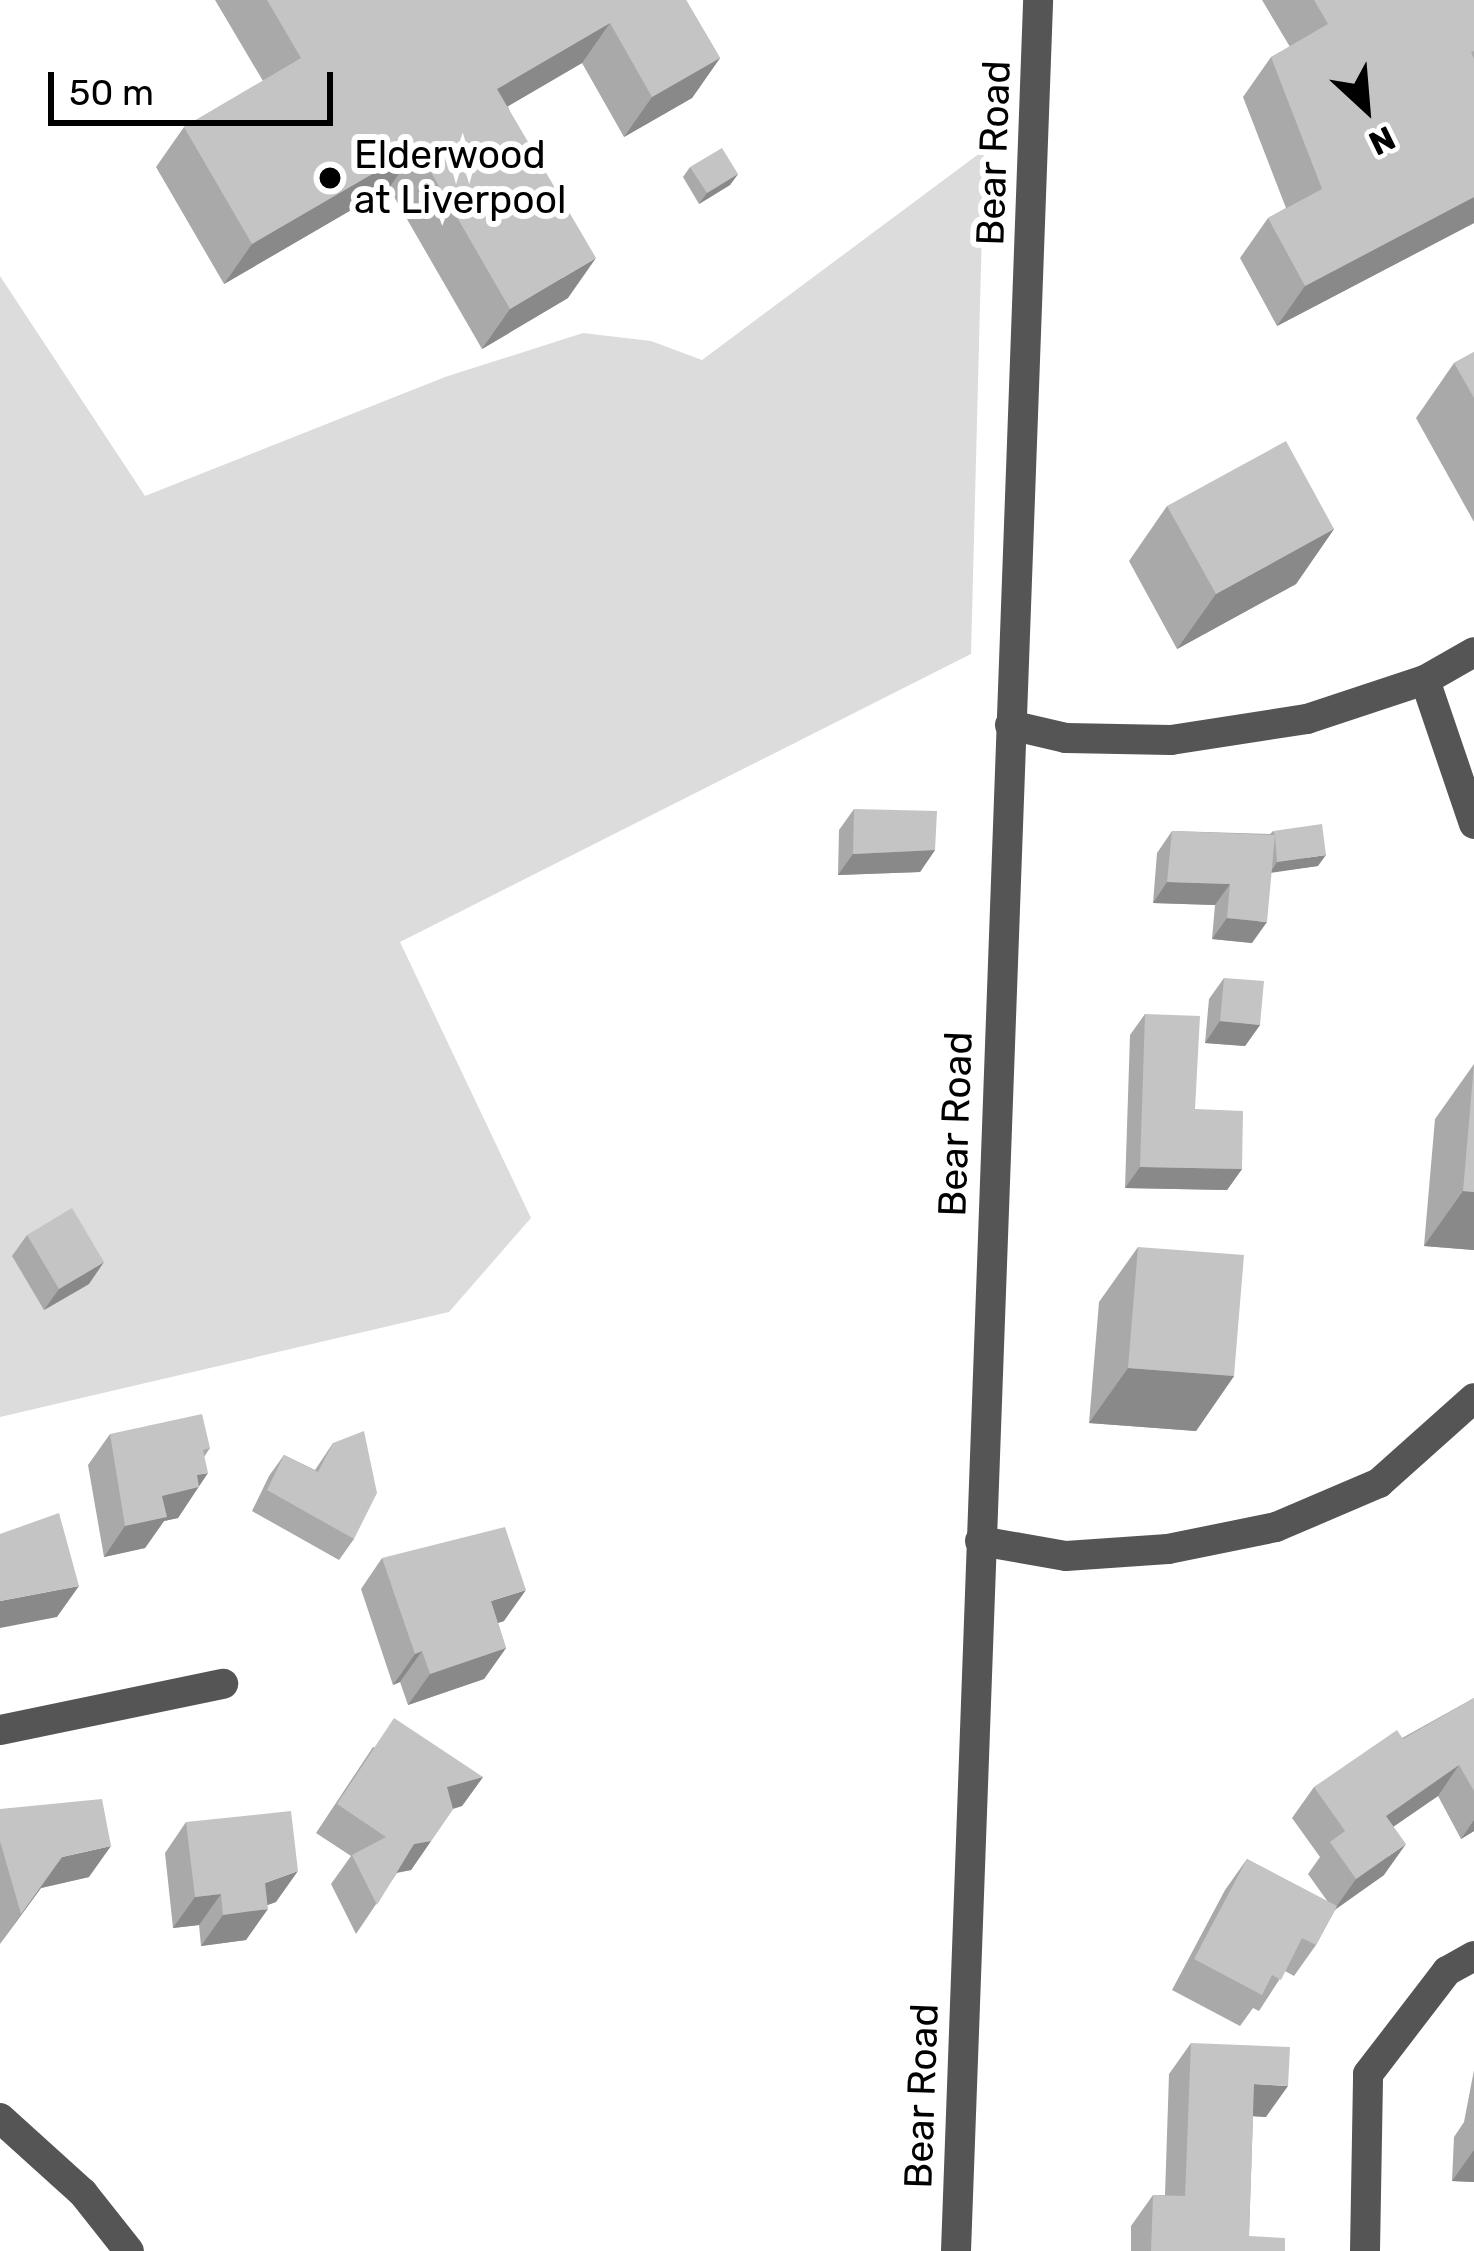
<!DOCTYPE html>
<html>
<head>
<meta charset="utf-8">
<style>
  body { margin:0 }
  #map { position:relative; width:1474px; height:2251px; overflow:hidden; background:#fff; font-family:Rubik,sans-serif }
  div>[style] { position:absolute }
  .green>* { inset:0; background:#dcdcdc }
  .minor>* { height:30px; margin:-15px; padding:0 15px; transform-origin:15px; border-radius:15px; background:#555 }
  .wall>* { inset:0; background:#a9a9a9 }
  .shaded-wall>* { inset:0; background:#898989 }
  .building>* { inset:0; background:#c4c4c4 }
  .dots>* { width:33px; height:33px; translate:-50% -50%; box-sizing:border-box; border:6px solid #fff; border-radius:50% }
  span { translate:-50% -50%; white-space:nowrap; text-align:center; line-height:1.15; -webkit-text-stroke:12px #fff; paint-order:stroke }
  .street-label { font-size:39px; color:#000 }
  .poi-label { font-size:39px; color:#000 }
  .left { translate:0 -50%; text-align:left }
  .north { position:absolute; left:1306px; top:48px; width:120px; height:120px; -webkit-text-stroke:9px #fff; paint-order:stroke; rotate:154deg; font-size:33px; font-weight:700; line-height:48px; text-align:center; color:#000 }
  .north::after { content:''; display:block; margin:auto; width:42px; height:54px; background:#000; clip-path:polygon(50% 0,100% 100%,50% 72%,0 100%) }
  .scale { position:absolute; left:48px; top:72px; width:285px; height:54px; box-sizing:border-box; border:6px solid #000; border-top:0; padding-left:15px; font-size:36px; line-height:42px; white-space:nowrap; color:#000; -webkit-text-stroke:9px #fff; paint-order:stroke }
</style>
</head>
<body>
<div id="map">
  <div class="green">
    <i style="clip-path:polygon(984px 150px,971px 654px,400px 942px,531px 1218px,449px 1312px,0 1417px,0 276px,145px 496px,445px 377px,583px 333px,651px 341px,702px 360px)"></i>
  </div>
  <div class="minor">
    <i style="left:1425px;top:680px;width:152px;rotate:71.2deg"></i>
    <i style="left:1010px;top:725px;width:57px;rotate:13.1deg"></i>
    <i style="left:1066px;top:738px;width:105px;rotate:1.1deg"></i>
    <i style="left:1171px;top:740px;width:138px;rotate:-8.8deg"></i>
    <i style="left:1307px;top:719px;width:124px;rotate:-18.3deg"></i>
    <i style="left:1425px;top:680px;width:56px;rotate:-29.7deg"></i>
    <i style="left:980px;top:1541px;width:87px;rotate:9.9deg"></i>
    <i style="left:1066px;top:1556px;width:102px;rotate:-3.9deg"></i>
    <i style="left:1168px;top:1549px;width:110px;rotate:-11.5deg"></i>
    <i style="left:1276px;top:1527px;width:112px;rotate:-23.1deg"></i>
    <i style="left:1379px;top:1483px;width:127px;rotate:-41.8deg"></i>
    <i style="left:0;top:1730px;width:228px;rotate:-11.7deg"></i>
    <i style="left:0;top:2118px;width:112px;rotate:42.1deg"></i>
    <i style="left:83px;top:2193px;width:74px;rotate:51.6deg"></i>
    <i style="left:956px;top:2251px;width:2252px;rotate:-87.91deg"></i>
    <i style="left:1365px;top:2251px;width:177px;rotate:-89deg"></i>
    <i style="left:1368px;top:2074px;width:130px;rotate:-52.5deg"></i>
    <i style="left:1447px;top:1971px;width:31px;rotate:-29deg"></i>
  </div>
  <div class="wall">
    <i style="clip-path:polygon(215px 0,686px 0,720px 58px,692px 98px,624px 137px,582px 63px,508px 106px,568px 298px,482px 349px,389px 188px,224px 284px,156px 167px,184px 127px,263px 81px)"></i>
    <i style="clip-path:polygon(1262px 0,1474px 0,1474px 223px,1277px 326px,1240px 258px,1268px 218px,1286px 208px,1243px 97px,1271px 57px,1290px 47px)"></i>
    <i style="clip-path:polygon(690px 167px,738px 174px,730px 185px,699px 204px,683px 177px)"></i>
    <i style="clip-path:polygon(1474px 352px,1474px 522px,1416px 418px,1454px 363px)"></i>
    <i style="clip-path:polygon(1167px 506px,1334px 529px,1296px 584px,1177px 649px,1129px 561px)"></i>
    <i style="clip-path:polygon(854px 809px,935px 850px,920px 872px,838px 875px,839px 830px)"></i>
    <i style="clip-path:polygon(1172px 831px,1270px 834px,1273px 831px,1318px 866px,1271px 872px,1252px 943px,1212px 939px,1215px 905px,1153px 903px,1157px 853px)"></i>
    <i style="clip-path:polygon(1224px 978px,1260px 1025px,1245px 1046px,1205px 1043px,1209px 999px)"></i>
    <i style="clip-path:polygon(1145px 1014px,1195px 1109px,1242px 1169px,1227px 1190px,1125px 1188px,1130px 1035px)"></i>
    <i style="clip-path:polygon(1474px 1064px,1474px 1250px,1424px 1246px,1435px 1119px)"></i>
    <i style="clip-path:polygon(27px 1235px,89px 1284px,44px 1310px,12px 1256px)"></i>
    <i style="clip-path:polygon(1138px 1247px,1234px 1376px,1196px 1431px,1089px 1423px,1099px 1302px)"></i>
    <i style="clip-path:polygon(110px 1434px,210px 1448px,204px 1457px,199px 1485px,178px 1518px,164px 1521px,145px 1548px,104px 1557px,88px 1465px)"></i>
    <i style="clip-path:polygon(333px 1443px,354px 1539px,339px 1560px,252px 1511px,269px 1476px,284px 1455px,315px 1470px)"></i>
    <i style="clip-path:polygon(382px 1558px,504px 1621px,498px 1623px,506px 1648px,484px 1679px,408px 1705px,400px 1682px,393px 1685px,361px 1589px)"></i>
    <i style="clip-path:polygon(1474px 1698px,1474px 1831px,1461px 1839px,1438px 1796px,1394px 1826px,1384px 1875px,1335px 1910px,1316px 1945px,1294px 1976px,1285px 1971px,1259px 2011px,1253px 2008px,1240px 2026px,1172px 1990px,1225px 1890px,1247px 1859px,1328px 1902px,1308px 1874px,1320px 1857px,1292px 1818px,1314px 1787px)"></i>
    <i style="clip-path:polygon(373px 1747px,483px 1777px,462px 1806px,453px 1809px,411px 1870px,397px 1873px,356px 1934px,331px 1884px,351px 1856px,316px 1833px)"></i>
    <i style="clip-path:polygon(0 1809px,89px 1877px,41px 1888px,0 1944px)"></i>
    <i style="clip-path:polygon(186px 1822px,276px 1902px,267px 1905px,246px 1940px,201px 1946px,199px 1925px,173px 1928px,165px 1853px)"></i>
    <i style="clip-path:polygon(1191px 2043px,1266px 2117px,1253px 2116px,1249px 2236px,1285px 2251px,1131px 2251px,1131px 2226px,1153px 2195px,1165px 2195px,1169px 2074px)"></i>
    <i style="clip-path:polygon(1474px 2070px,1474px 2182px,1452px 2181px,1454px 2137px,1464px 2122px)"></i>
  </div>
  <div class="shaded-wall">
    <i style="clip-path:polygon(610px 23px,582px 63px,469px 129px,497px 89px)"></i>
    <i style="clip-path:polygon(720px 58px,692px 98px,624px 137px,652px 97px)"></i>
    <i style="clip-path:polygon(417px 148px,389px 188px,224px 284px,252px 244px)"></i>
    <i style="clip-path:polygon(738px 174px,730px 185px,699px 204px,707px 193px)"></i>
    <i style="clip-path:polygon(1474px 197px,1474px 223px,1277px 326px,1305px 286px)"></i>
    <i style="clip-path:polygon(596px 258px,568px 298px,482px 349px,510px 309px)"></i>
    <i style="clip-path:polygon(1334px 529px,1296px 584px,1177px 649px,1216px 594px)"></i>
    <i style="clip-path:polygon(935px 850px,920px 872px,838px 875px,853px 854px)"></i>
    <i style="clip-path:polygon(1326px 855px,1318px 866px,1270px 873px,1277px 862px)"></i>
    <i style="clip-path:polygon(1167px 882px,1230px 884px,1215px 905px,1153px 903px)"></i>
    <i style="clip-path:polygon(1227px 918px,1267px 922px,1252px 943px,1212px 939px)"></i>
    <i style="clip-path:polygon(1220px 1021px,1260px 1025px,1245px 1046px,1205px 1043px)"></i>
    <i style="clip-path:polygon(1140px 1167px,1242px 1169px,1227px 1190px,1125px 1188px)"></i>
    <i style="clip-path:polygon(1463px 1191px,1474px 1192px,1474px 1250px,1424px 1246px)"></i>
    <i style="clip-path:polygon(104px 1262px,89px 1284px,44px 1310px,59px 1289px)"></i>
    <i style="clip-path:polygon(1128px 1368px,1234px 1376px,1196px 1431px,1089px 1423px)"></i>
    <i style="clip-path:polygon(208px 1473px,178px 1518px,164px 1521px,145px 1548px,104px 1557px,125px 1526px,162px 1496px,197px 1475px)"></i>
    <i style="clip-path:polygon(79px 1586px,57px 1617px,0 1628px,0 1601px)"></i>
    <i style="clip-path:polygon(526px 1590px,504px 1621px,469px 1632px,491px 1601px)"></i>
    <i style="clip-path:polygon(506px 1648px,484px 1679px,408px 1705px,430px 1674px)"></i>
    <i style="clip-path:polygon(422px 1651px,400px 1682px,393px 1685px,415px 1654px)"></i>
    <i style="clip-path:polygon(1459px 1765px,1438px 1796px,1364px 1847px,1386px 1816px)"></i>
    <i style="clip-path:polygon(483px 1777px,462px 1806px,427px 1816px,447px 1787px)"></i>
    <i style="clip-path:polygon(1474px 1820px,1474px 1831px,1461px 1839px)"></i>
    <i style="clip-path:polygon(431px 1841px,411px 1870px,394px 1873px,414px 1844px)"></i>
    <i style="clip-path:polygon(1406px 1844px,1384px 1875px,1334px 1910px,1356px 1879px)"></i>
    <i style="clip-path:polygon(111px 1846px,89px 1877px,41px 1888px,0 1944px,62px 1857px)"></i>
    <i style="clip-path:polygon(298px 1871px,276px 1902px,251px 1911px,268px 1909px,246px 1940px,201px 1946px,223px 1915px,265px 1883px)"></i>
    <i style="clip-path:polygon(221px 1894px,199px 1925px,173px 1928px,195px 1897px)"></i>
    <i style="clip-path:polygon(1254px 2084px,1288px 2086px,1266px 2117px,1233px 2115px)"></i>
    <i style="clip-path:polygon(1474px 2150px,1474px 2182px,1452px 2181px)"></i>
  </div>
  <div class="building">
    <i style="clip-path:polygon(267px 0,686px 0,720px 58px,652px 97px,610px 23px,497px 89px,596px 258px,510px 309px,417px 148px,252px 244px,184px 127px,301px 58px)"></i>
    <i style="clip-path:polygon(1314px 0,1474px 0,1474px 51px,1471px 52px,1474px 59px,1474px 197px,1305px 286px,1268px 218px,1322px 189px,1271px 57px,1328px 24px)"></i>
    <i style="clip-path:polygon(722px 148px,738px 174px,707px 193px,690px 167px)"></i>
    <i style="clip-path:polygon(1474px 352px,1474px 398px,1454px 363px)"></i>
    <i style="clip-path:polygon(1286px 441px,1334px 529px,1216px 594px,1167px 506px)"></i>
    <i style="clip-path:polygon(854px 809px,937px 811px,935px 850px,853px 854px)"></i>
    <i style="clip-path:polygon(1322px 824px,1326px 855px,1277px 862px,1275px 835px,1273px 831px)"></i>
    <i style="clip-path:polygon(1172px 831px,1275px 835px,1267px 922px,1227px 918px,1230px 884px,1167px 882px)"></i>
    <i style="clip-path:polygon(1224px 978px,1264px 981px,1260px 1025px,1220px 1021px)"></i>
    <i style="clip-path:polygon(1145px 1014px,1200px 1016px,1195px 1109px,1243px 1111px,1242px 1169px,1140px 1167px)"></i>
    <i style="clip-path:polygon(1474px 1064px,1474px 1192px,1463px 1191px)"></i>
    <i style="clip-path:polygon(72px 1208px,104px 1262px,59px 1289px,27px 1235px)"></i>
    <i style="clip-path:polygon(1138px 1247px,1244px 1255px,1234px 1376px,1128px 1368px)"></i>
    <i style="clip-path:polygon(202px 1414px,210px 1448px,203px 1450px,208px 1473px,197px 1475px,199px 1487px,162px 1496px,167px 1517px,125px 1526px,110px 1434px)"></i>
    <i style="clip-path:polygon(364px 1431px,377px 1493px,354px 1539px,267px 1490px,284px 1455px,318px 1472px,333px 1443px)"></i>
    <i style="clip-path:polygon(59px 1513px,79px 1586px,0 1601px,0 1534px)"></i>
    <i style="clip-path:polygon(505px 1527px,526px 1590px,491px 1601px,506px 1648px,430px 1674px,422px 1651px,415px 1654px,382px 1558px)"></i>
    <i style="clip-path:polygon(1474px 1698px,1474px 1791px,1459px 1765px,1386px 1816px,1406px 1844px,1356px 1879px,1330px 1842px,1345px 1831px,1314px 1787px,1397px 1730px,1403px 1739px)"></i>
    <i style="clip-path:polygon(394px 1718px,483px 1777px,447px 1787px,453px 1809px,431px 1841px,414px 1844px,377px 1905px,352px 1855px,386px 1837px,337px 1804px)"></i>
    <i style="clip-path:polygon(102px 1799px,111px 1846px,62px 1857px,21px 1914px,0 1841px,0 1809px)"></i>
    <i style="clip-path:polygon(291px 1811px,298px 1871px,265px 1883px,268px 1909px,223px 1915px,221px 1894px,195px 1897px,186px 1822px)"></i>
    <i style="clip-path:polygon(1247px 1859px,1337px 1906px,1316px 1945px,1302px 1938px,1281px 1980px,1272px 1975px,1262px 1995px,1194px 1959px)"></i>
    <i style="clip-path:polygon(1191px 2043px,1290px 2047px,1288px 2086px,1254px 2084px,1249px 2236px,1285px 2238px,1285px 2251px,1151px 2251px,1153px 2195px,1185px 2196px)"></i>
  </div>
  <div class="dots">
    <i style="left:330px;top:178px;background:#000"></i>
  </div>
  <div class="street-label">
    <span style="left:994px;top:153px;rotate:-88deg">Bear Road</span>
    <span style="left:956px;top:1124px;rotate:-88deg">Bear Road</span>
    <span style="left:922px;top:2096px;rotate:-88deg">Bear Road</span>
  </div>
  <div class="poi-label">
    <span class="left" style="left:354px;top:178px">Elderwood<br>at Liverpool</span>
  </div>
  <div class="north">N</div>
  <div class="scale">50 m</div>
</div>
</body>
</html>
